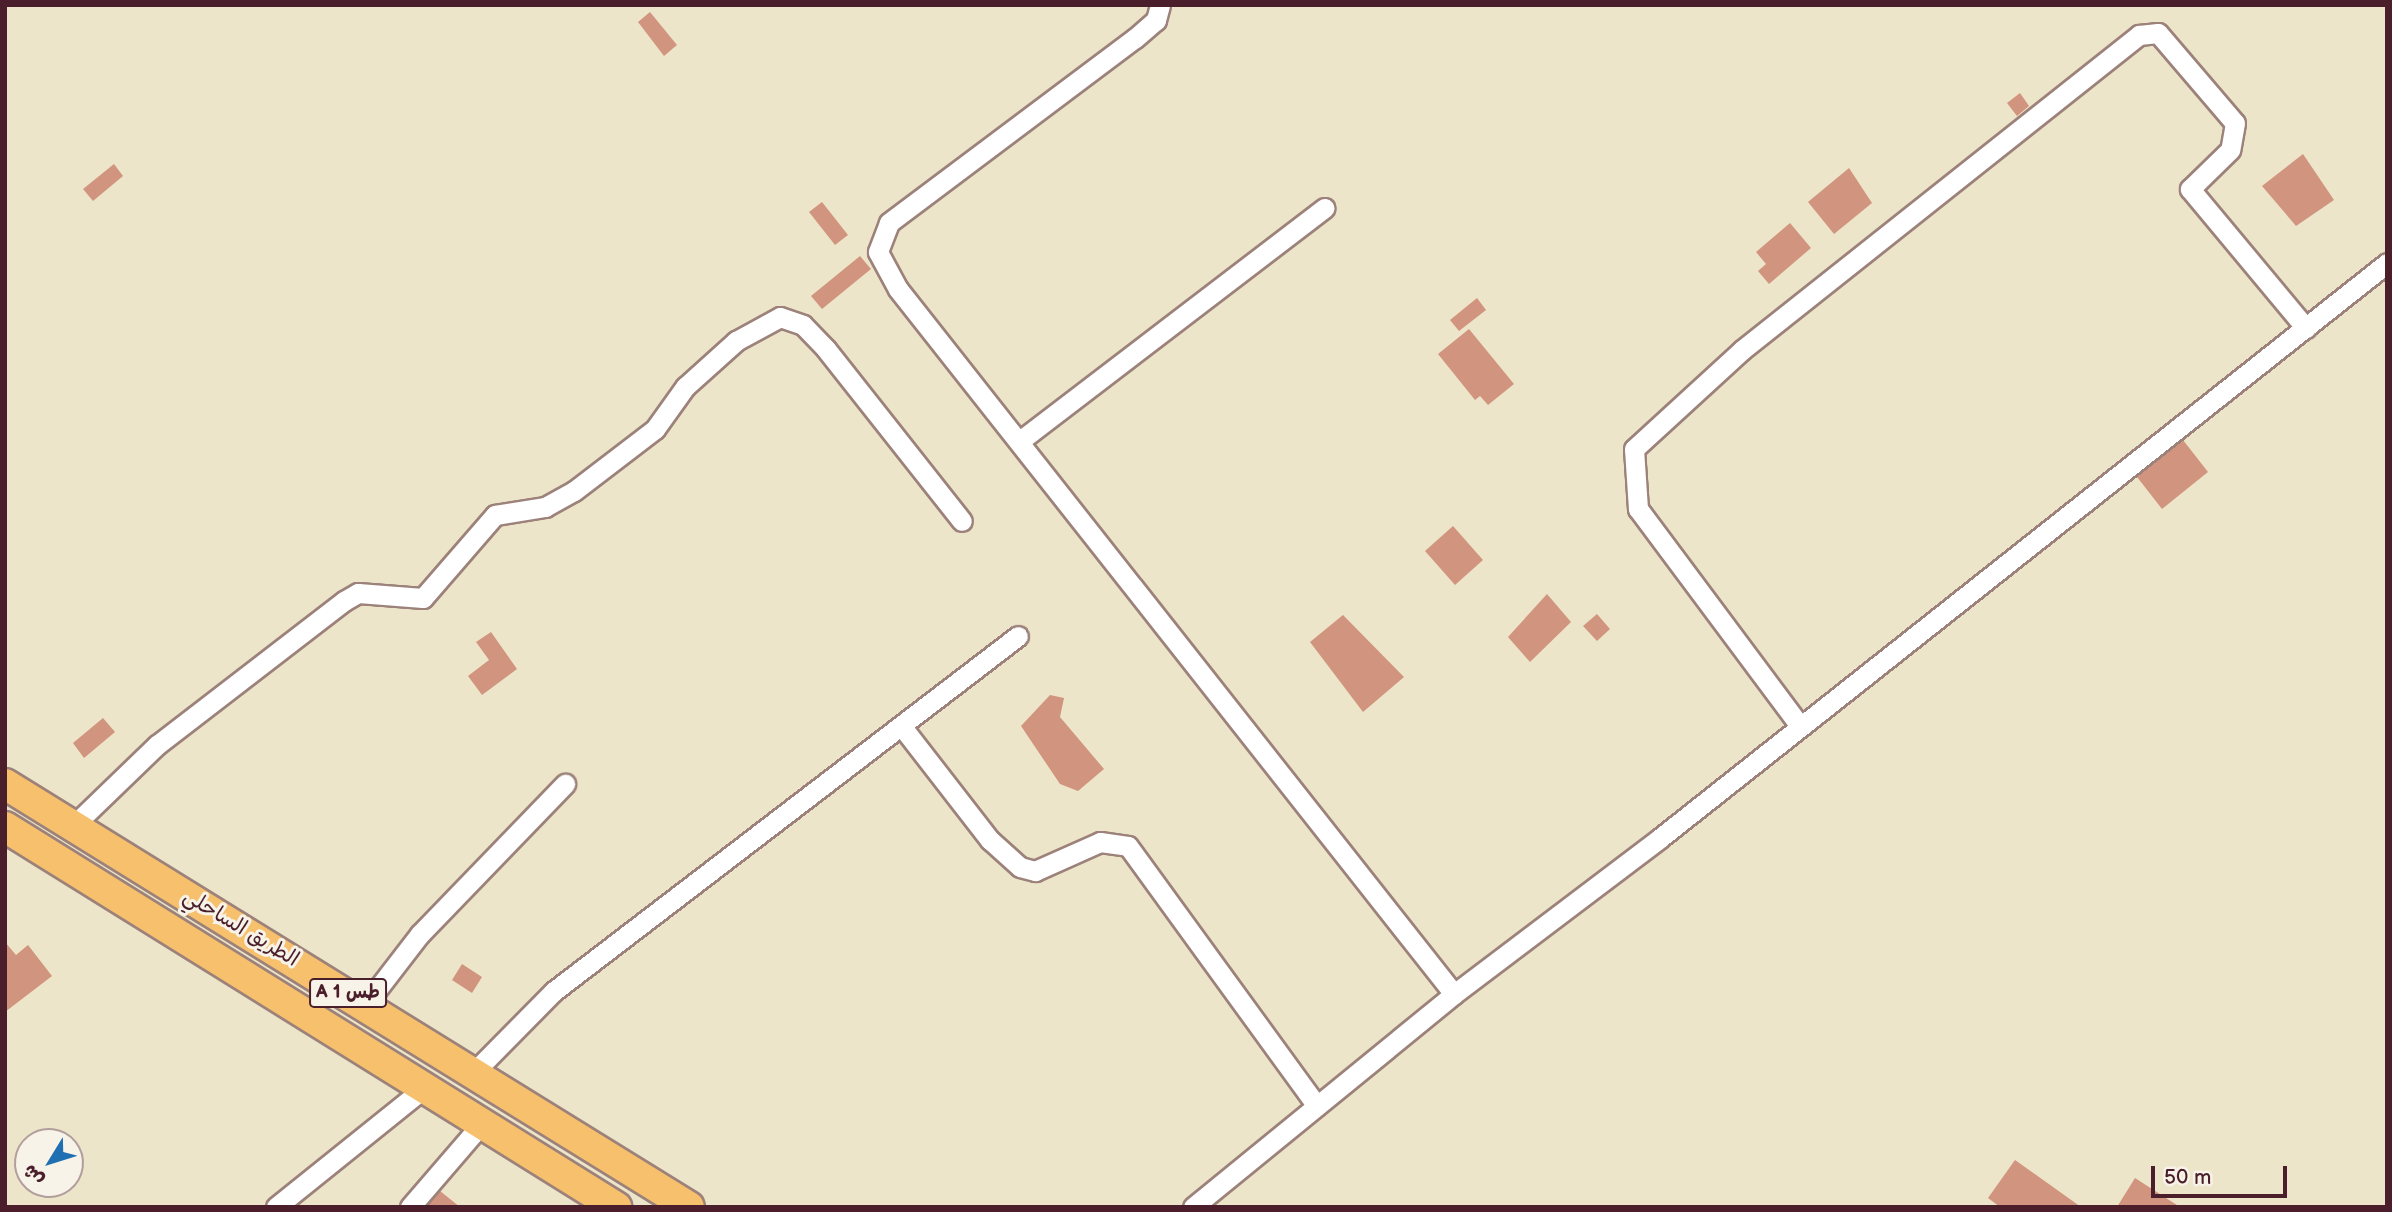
<!DOCTYPE html>
<html>
<head>
<meta charset="utf-8">
<style>
  body { margin:0 }
  #map { position:relative; width:2392px; height:1212px; overflow:hidden; background:#ede5c9; font-family:"Balsamiq Sans","Playpen Sans Arabic",sans-serif }
  div>[style] { position:absolute }
  .building>* { inset:0; background:#d1947e }
  .roads { filter:drop-shadow(2px 0 #9c827a) drop-shadow(-2px 0 #9c827a) drop-shadow(0 2px #9c827a) drop-shadow(0 -2px #9c827a) }
  .minor>* { height:19px; margin:-9.5px; padding:0 9.5px; transform-origin:9.5px; border-radius:9.5px; background:#fff }
  .highway>* { height:30px; margin:-15px; padding:0 15px; transform-origin:15px; border-radius:15px; background:#f7c06c }
  span { translate:-50% -50%; white-space:nowrap; text-align:center; line-height:1.15; -webkit-text-stroke:6px #f7f3e8; paint-order:stroke }
  .shield-label span { padding:2px 5px; background:#f7f3e8; border:2px solid; border-radius:5px; -webkit-text-stroke-width:0 }
  .shield-label { font-size:19px; color:#4a1f2b; font-weight:700 }
  .street-label { font-size:21px; color:#4a1f2b }
  .frame { position:absolute; inset:0; border:7px solid #4a1f2b; pointer-events:none }
  .north { position:absolute; left:14px; top:1128px; width:70px; height:70px; box-sizing:border-box; background:#f7f3e8; border:2px solid #b29e9c; border-radius:50%; rotate:232deg; font-size:19px; font-weight:700; line-height:28px; text-align:center; color:#4a1f2b }
  .north::after { content:''; display:block; margin:auto; width:24px; height:32px; background:#1f6fb2; clip-path:polygon(50% 0,100% 100%,50% 72%,0 100%) }
  .scale { position:absolute; left:2151px; top:1166px; width:136px; height:32px; box-sizing:border-box; border:4px solid #4a1f2b; border-top:0; padding-left:9px; font-size:21px; line-height:24px; white-space:nowrap; color:#4a1f2b; -webkit-text-stroke:5px #f7f3e8; paint-order:stroke }
</style>
</head>
<body>
<div id="map">
  <div class="building">
    <i style="clip-path:polygon(650px 12px,677px 45px,664px 56px,638px 22px)"></i>
    <i style="clip-path:polygon(2020px 93px,2029px 106px,2017px 116px,2007px 103px)"></i>
    <i style="clip-path:polygon(2303px 154px,2334px 200px,2296px 226px,2262px 186px)"></i>
    <i style="clip-path:polygon(114px 164px,123px 176px,93px 201px,83px 189px)"></i>
    <i style="clip-path:polygon(1849px 168px,1872px 203px,1834px 234px,1808px 202px)"></i>
    <i style="clip-path:polygon(822px 202px,848px 235px,835px 245px,809px 212px)"></i>
    <i style="clip-path:polygon(1790px 223px,1811px 248px,1769px 284px,1758px 271px,1766px 264px,1756px 252px)"></i>
    <i style="clip-path:polygon(860px 256px,871px 269px,822px 309px,811px 296px)"></i>
    <i style="clip-path:polygon(1477px 298px,1486px 310px,1459px 331px,1450px 320px)"></i>
    <i style="clip-path:polygon(1469px 329px,1514px 384px,1488px 405px,1480px 396px,1475px 400px,1438px 354px)"></i>
    <i style="clip-path:polygon(2183px 440px,2208px 472px,2162px 509px,2137px 477px)"></i>
    <i style="clip-path:polygon(1453px 526px,1483px 560px,1455px 585px,1425px 551px)"></i>
    <i style="clip-path:polygon(1547px 594px,1571px 622px,1530px 662px,1508px 637px)"></i>
    <i style="clip-path:polygon(1597px 614px,1610px 629px,1597px 641px,1583px 626px)"></i>
    <i style="clip-path:polygon(1343px 615px,1404px 677px,1363px 712px,1310px 642px)"></i>
    <i style="clip-path:polygon(491px 632px,517px 669px,482px 695px,468px 676px,489px 660px,476px 642px)"></i>
    <i style="clip-path:polygon(1050px 695px,1064px 698px,1060px 717px,1104px 769px,1078px 791px,1060px 784px,1021px 726px)"></i>
    <i style="clip-path:polygon(103px 718px,115px 732px,84px 758px,73px 743px)"></i>
    <i style="clip-path:polygon(5px 942px,16px 955px,28px 945px,52px 976px,5px 1012px)"></i>
    <i style="clip-path:polygon(462px 964px,482px 977px,472px 993px,452px 980px)"></i>
    <i style="clip-path:polygon(2015px 1160px,2081px 1207px,2000px 1207px,1988px 1198px)"></i>
    <i style="clip-path:polygon(2135px 1178px,2180px 1207px,2117px 1207px)"></i>
    <i style="clip-path:polygon(440px 1191px,460px 1207px,426px 1207px)"></i>
  </div>
  <div class="roads">
    <div class="minor">
      <i style="left:1160px;top:5px;width:16px;rotate:105deg"></i>
      <i style="left:1156px;top:20px;width:28px;rotate:139deg"></i>
      <i style="left:1135px;top:38px;width:308px;rotate:143.1deg"></i>
      <i style="left:889px;top:223px;width:31px;rotate:111deg"></i>
      <i style="left:878px;top:252px;width:42px;rotate:61.6deg"></i>
      <i style="left:898px;top:289px;width:898px;rotate:51.74deg"></i>
      <i style="left:1021px;top:440px;width:382px;rotate:-37.4deg"></i>
      <i style="left:1800px;top:726px;width:271px;rotate:-126.7deg"></i>
      <i style="left:1638px;top:509px;width:60px;rotate:-93.8deg"></i>
      <i style="left:1634px;top:449px;width:147px;rotate:-42.5deg"></i>
      <i style="left:1742px;top:350px;width:507px;rotate:-38.43deg"></i>
      <i style="left:2139px;top:35px;width:19px;rotate:-6deg"></i>
      <i style="left:2158px;top:33px;width:118px;rotate:49.5deg"></i>
      <i style="left:2235px;top:123px;width:27px;rotate:100deg"></i>
      <i style="left:2230px;top:150px;width:56px;rotate:135.7deg"></i>
      <i style="left:2190px;top:189px;width:181px;rotate:50.2deg"></i>
      <i style="left:903px;top:728px;width:142px;rotate:52.2deg"></i>
      <i style="left:990px;top:840px;width:40px;rotate:42deg"></i>
      <i style="left:1020px;top:867px;width:16px;rotate:15deg"></i>
      <i style="left:1035px;top:871px;width:71px;rotate:-24deg"></i>
      <i style="left:1100px;top:842px;width:28px;rotate:8deg"></i>
      <i style="left:1128px;top:846px;width:321px;rotate:54deg"></i>
      <i style="left:73px;top:826px;width:117px;rotate:-44deg"></i>
      <i style="left:157px;top:745px;width:236px;rotate:-37.6deg"></i>
      <i style="left:344px;top:601px;width:16px;rotate:-30deg"></i>
      <i style="left:358px;top:593px;width:65px;rotate:4.4deg"></i>
      <i style="left:423px;top:598px;width:110px;rotate:-49.1deg"></i>
      <i style="left:495px;top:515px;width:51px;rotate:-9.1deg"></i>
      <i style="left:545px;top:507px;width:33px;rotate:-29deg"></i>
      <i style="left:574px;top:491px;width:102px;rotate:-37.4deg"></i>
      <i style="left:655px;top:429px;width:52px;rotate:-54.5deg"></i>
      <i style="left:685px;top:387px;width:69px;rotate:-42deg"></i>
      <i style="left:736px;top:341px;width:50px;rotate:-28.6deg"></i>
      <i style="left:780px;top:317px;width:24px;rotate:19deg"></i>
      <i style="left:803px;top:325px;width:33px;rotate:46deg"></i>
      <i style="left:826px;top:349px;width:219px;rotate:51.7deg"></i>
      <i style="left:366px;top:1004px;width:88px;rotate:-52.4deg"></i>
      <i style="left:420px;top:934px;width:209px;rotate:-46deg"></i>
      <i style="left:474px;top:1072px;width:114px;rotate:-45.4deg"></i>
      <i style="left:554px;top:991px;width:584px;rotate:-37.42deg"></i>
      <i style="left:276px;top:1207px;width:191px;rotate:-38.8deg"></i>
      <i style="left:410px;top:1207px;width:113px;rotate:-49.3deg"></i>
      <i style="left:1193px;top:1207px;width:337px;rotate:-39.2deg"></i>
      <i style="left:1454px;top:994px;width:258px;rotate:-37.1deg"></i>
      <i style="left:1660px;top:838px;width:927px;rotate:-38.34deg"></i>
    </div>
    <div class="highway">
      <i style="left:5px;top:784px;width:804px;rotate:31.73deg"></i>
      <i style="left:5px;top:827px;width:720px;rotate:31.88deg"></i>
    </div>
  </div>
  <div class="shield-label">
    <span style="left:348px;top:993px">A 1 طس</span>
  </div>
  <div class="street-label">
    <span style="left:241px;top:928px;rotate:31deg">الطريق الساحلي</span>
  </div>
  <div class="frame"></div>
  <div class="north">ش</div>
  <div class="scale">50 m</div>
</div>
</body>
</html>
